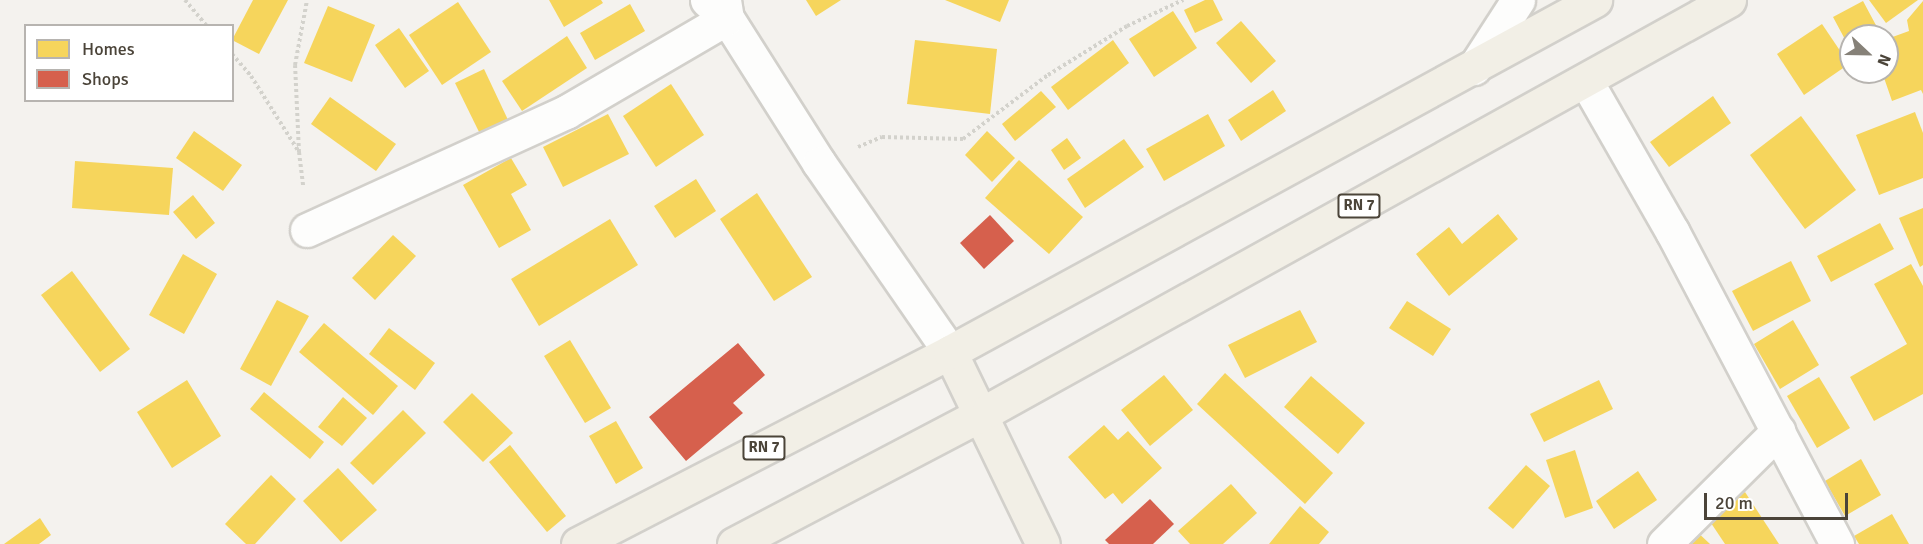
<!DOCTYPE html>
<html>
<head>
<meta charset="utf-8">
<style>
  body { margin:0 }
  #map { position:relative; width:1923px; height:544px; overflow:hidden; background:#f4f2ee; font-family:Signika,sans-serif }
  div>[style] { position:absolute }
  .homes>* { inset:0; background:#f6d55c }
  .shops>* { inset:0; background:#d6604d }
  .path>* { height:4px; margin-top:-2px; transform-origin:0; background:repeating-linear-gradient(90deg,#d3d2cc 0 3px,transparent 0 6px) }
  .roads { filter:drop-shadow(2px 0 #d2d0cb) drop-shadow(-2px 0 #d2d0cb) drop-shadow(0 2px #d2d0cb) drop-shadow(0 -2px #d2d0cb) }
  .minor>* { height:33px; margin:-16.5px; padding:0 16.5px; transform-origin:16.5px; border-radius:16.5px; background:#fdfdfc }
  .major>* { height:33px; margin:-16.5px; padding:0 16.5px; transform-origin:16.5px; border-radius:16.5px; background:#f2efe6 }
  span { translate:-50% -50%; white-space:nowrap; text-align:center; line-height:1.15; -webkit-text-stroke:6px #fff; paint-order:stroke }
  .shield-label span { padding:2px 4px; background:#fff; border:2px solid; border-radius:4px; -webkit-text-stroke-width:0 }
  .shield-label { font-size:15px; color:#4b4439; font-weight:700 }
  .legend { position:absolute; left:24px; top:24px; width:210px; height:78px; box-sizing:border-box; background:#fff; border:2px solid #b7b4b0; margin:0; padding:8px 10px; list-style:none; font-size:18px; color:#4b4439 }
  .legend li { display:flex; align-items:center; gap:12px; height:30px }
  .legend b { width:30px; border:2px solid #b7b4b0 }
  .north { position:absolute; left:1839px; top:24px; width:60px; height:60px; box-sizing:border-box; background:#fff; border:2px solid #b7b4b0; border-radius:50%; rotate:112deg; font-size:16px; font-weight:700; line-height:24px; text-align:center; color:#4b4439 }
  .north::after { content:''; display:block; margin:auto; width:21px; height:27px; background:#868178; clip-path:polygon(50% 0,100% 100%,50% 72%,0 100%) }
  .scale { position:absolute; left:1704px; top:493px; width:144px; height:27px; box-sizing:border-box; border:3px solid #4b4439; border-top:0; padding-left:8px; font-size:18px; line-height:21px; white-space:nowrap; color:#4b4439; -webkit-text-stroke:4px #fff; paint-order:stroke }
</style>
</head>
<body>
<div id="map">
  <div class="homes">
    <i style="clip-path:polygon(253px 0,288px 0,259px 54px,232px 40px)"></i>
    <i style="clip-path:polygon(549px 0,601px 0,603px 3px,564px 27px)"></i>
    <i style="clip-path:polygon(806px 0,841px 0,816px 16px)"></i>
    <i style="clip-path:polygon(945px 0,1009px 0,1000px 22px)"></i>
    <i style="clip-path:polygon(1205px 0,1213px 0,1223px 20px,1195px 33px,1184px 10px)"></i>
    <i style="clip-path:polygon(1869px 0,1918px 0,1886px 23px)"></i>
    <i style="clip-path:polygon(1863px 1px,1878px 29px,1865px 36px,1851px 36px,1848px 45px,1833px 17px)"></i>
    <i style="clip-path:polygon(1923px 1px,1923px 94px,1921px 90px,1892px 101px,1882px 72px,1887px 72px,1887px 39px,1909px 31px,1907px 20px)"></i>
    <i style="clip-path:polygon(458px 2px,491px 52px,442px 85px,409px 35px)"></i>
    <i style="clip-path:polygon(630px 4px,645px 31px,595px 60px,580px 33px)"></i>
    <i style="clip-path:polygon(328px 6px,375px 25px,352px 82px,304px 63px)"></i>
    <i style="clip-path:polygon(1173px 11px,1197px 48px,1154px 77px,1129px 39px)"></i>
    <i style="clip-path:polygon(1241px 21px,1276px 61px,1251px 83px,1216px 43px)"></i>
    <i style="clip-path:polygon(1822px 24px,1849px 64px,1804px 95px,1777px 54px)"></i>
    <i style="clip-path:polygon(399px 28px,429px 71px,405px 88px,375px 45px)"></i>
    <i style="clip-path:polygon(567px 36px,587px 68px,522px 111px,502px 81px)"></i>
    <i style="clip-path:polygon(915px 40px,997px 49px,990px 114px,907px 104px)"></i>
    <i style="clip-path:polygon(1113px 40px,1129px 63px,1068px 110px,1051px 87px)"></i>
    <i style="clip-path:polygon(484px 69px,509px 122px,481px 136px,455px 83px)"></i>
    <i style="clip-path:polygon(671px 84px,704px 135px,656px 167px,623px 116px)"></i>
    <i style="clip-path:polygon(1273px 90px,1286px 111px,1241px 141px,1228px 120px)"></i>
    <i style="clip-path:polygon(1041px 91px,1056px 107px,1015px 141px,1002px 124px)"></i>
    <i style="clip-path:polygon(1713px 96px,1731px 123px,1669px 167px,1650px 142px)"></i>
    <i style="clip-path:polygon(330px 97px,396px 144px,376px 171px,311px 124px)"></i>
    <i style="clip-path:polygon(1915px 112px,1923px 133px,1923px 178px,1879px 195px,1856px 135px)"></i>
    <i style="clip-path:polygon(608px 114px,629px 154px,563px 187px,543px 147px)"></i>
    <i style="clip-path:polygon(1208px 114px,1225px 146px,1164px 181px,1146px 149px)"></i>
    <i style="clip-path:polygon(1801px 116px,1856px 190px,1805px 229px,1750px 155px)"></i>
    <i style="clip-path:polygon(194px 131px,242px 165px,223px 191px,176px 158px)"></i>
    <i style="clip-path:polygon(987px 131px,1015px 158px,992px 182px,965px 155px)"></i>
    <i style="clip-path:polygon(1067px 138px,1081px 158px,1064px 170px,1051px 150px)"></i>
    <i style="clip-path:polygon(1124px 139px,1144px 167px,1085px 208px,1067px 179px)"></i>
    <i style="clip-path:polygon(511px 158px,527px 185px,511px 194px,531px 230px,499px 248px,463px 185px)"></i>
    <i style="clip-path:polygon(1019px 160px,1083px 217px,1049px 254px,985px 198px)"></i>
    <i style="clip-path:polygon(75px 161px,173px 168px,169px 215px,72px 208px)"></i>
    <i style="clip-path:polygon(696px 179px,716px 211px,675px 238px,654px 206px)"></i>
    <i style="clip-path:polygon(757px 193px,812px 277px,774px 301px,720px 219px)"></i>
    <i style="clip-path:polygon(193px 195px,215px 223px,196px 239px,173px 212px)"></i>
    <i style="clip-path:polygon(1923px 208px,1923px 265px,1920px 267px,1899px 218px)"></i>
    <i style="clip-path:polygon(1498px 214px,1518px 239px,1449px 296px,1416px 254px,1449px 227px,1462px 244px)"></i>
    <i style="clip-path:polygon(610px 219px,638px 265px,539px 326px,511px 279px)"></i>
    <i style="clip-path:polygon(1880px 223px,1894px 249px,1831px 282px,1817px 256px)"></i>
    <i style="clip-path:polygon(393px 235px,416px 256px,375px 300px,352px 278px)"></i>
    <i style="clip-path:polygon(183px 254px,217px 274px,184px 334px,149px 315px)"></i>
    <i style="clip-path:polygon(1791px 261px,1811px 301px,1753px 331px,1732px 291px)"></i>
    <i style="clip-path:polygon(1911px 264px,1923px 286px,1923px 394px,1874px 421px,1850px 377px,1907px 344px,1874px 284px)"></i>
    <i style="clip-path:polygon(72px 271px,130px 349px,100px 372px,41px 295px)"></i>
    <i style="clip-path:polygon(277px 300px,309px 316px,271px 386px,240px 369px)"></i>
    <i style="clip-path:polygon(1407px 301px,1451px 329px,1433px 356px,1389px 328px)"></i>
    <i style="clip-path:polygon(1300px 310px,1317px 342px,1245px 378px,1228px 345px)"></i>
    <i style="clip-path:polygon(1793px 320px,1819px 365px,1780px 389px,1754px 344px)"></i>
    <i style="clip-path:polygon(324px 323px,398px 386px,373px 415px,299px 352px)"></i>
    <i style="clip-path:polygon(389px 328px,435px 363px,415px 390px,369px 354px)"></i>
    <i style="clip-path:polygon(570px 340px,611px 408px,585px 423px,544px 356px)"></i>
    <i style="clip-path:polygon(1225px 373px,1333px 473px,1305px 504px,1197px 404px)"></i>
    <i style="clip-path:polygon(1164px 375px,1193px 410px,1150px 446px,1121px 410px)"></i>
    <i style="clip-path:polygon(1311px 376px,1365px 423px,1338px 454px,1284px 407px)"></i>
    <i style="clip-path:polygon(1819px 377px,1850px 428px,1817px 448px,1787px 396px)"></i>
    <i style="clip-path:polygon(187px 380px,221px 436px,172px 468px,137px 412px)"></i>
    <i style="clip-path:polygon(1599px 380px,1613px 409px,1544px 442px,1530px 414px)"></i>
    <i style="clip-path:polygon(264px 392px,324px 442px,310px 459px,250px 409px)"></i>
    <i style="clip-path:polygon(472px 393px,513px 433px,483px 462px,443px 422px)"></i>
    <i style="clip-path:polygon(343px 397px,367px 418px,342px 446px,318px 427px)"></i>
    <i style="clip-path:polygon(403px 410px,426px 433px,373px 485px,350px 463px)"></i>
    <i style="clip-path:polygon(616px 421px,643px 468px,616px 484px,589px 436px)"></i>
    <i style="clip-path:polygon(1104px 425px,1118px 440px,1128px 431px,1162px 468px,1122px 504px,1113px 493px,1105px 499px,1068px 457px)"></i>
    <i style="clip-path:polygon(510px 445px,566px 516px,547px 532px,489px 462px)"></i>
    <i style="clip-path:polygon(1575px 450px,1593px 508px,1565px 518px,1546px 460px)"></i>
    <i style="clip-path:polygon(1861px 459px,1881px 495px,1845px 516px,1825px 481px)"></i>
    <i style="clip-path:polygon(1526px 465px,1550px 486px,1513px 529px,1488px 508px)"></i>
    <i style="clip-path:polygon(338px 468px,377px 510px,341px 542px,303px 501px)"></i>
    <i style="clip-path:polygon(1638px 471px,1657px 500px,1614px 529px,1596px 501px)"></i>
    <i style="clip-path:polygon(271px 475px,296px 499px,255px 544px,246px 544px,225px 524px)"></i>
    <i style="clip-path:polygon(1231px 484px,1257px 513px,1223px 544px,1190px 544px,1178px 531px)"></i>
    <i style="clip-path:polygon(1745px 492px,1779px 544px,1725px 544px,1707px 517px)"></i>
    <i style="clip-path:polygon(1300px 506px,1329px 532px,1319px 544px,1269px 544px)"></i>
    <i style="clip-path:polygon(1892px 514px,1909px 544px,1859px 544px,1854px 536px)"></i>
    <i style="clip-path:polygon(40px 518px,51px 535px,39px 544px,4px 544px)"></i>
    <i style="clip-path:polygon(1693px 528px,1710px 544px,1677px 544px)"></i>
  </div>
  <div class="shops">
    <i style="clip-path:polygon(990px 215px,1014px 241px,984px 269px,960px 243px)"></i>
    <i style="clip-path:polygon(738px 343px,765px 375px,733px 403px,743px 413px,686px 461px,649px 417px)"></i>
    <i style="clip-path:polygon(1150px 499px,1174px 524px,1153px 544px,1109px 544px,1105px 540px)"></i>
  </div>
  <div class="path">
    <i style="left:185px;top:0;width:34px;rotate:50deg"></i>
    <i style="left:232px;top:54px;width:29px;rotate:49deg"></i>
    <i style="left:251px;top:76px;width:90px;rotate:57.7deg"></i>
    <i style="left:299px;top:152px;width:34px;rotate:83deg"></i>
    <i style="left:858px;top:147px;width:26px;rotate:-23deg"></i>
    <i style="left:882px;top:137px;width:81px;rotate:1.4deg"></i>
    <i style="left:963px;top:139px;width:106px;rotate:-37deg"></i>
    <i style="left:1048px;top:75px;width:93px;rotate:-31.8deg"></i>
    <i style="left:1127px;top:26px;width:62px;rotate:-24.9deg"></i>
    <i style="left:299px;top:152px;width:87px;rotate:-92.6deg"></i>
    <i style="left:295px;top:65px;width:66px;rotate:-79.5deg"></i>
  </div>
  <div class="roads">
    <div class="minor">
      <i style="left:724px;top:0;width:18px;rotate:81deg"></i>
      <i style="left:727px;top:18px;width:172px;rotate:57.6deg"></i>
      <i style="left:819px;top:163px;width:230px;rotate:55.3deg"></i>
      <i style="left:1474px;top:68px;width:81px;rotate:-57.1deg"></i>
      <i style="left:1586px;top:81px;width:173px;rotate:60.2deg"></i>
      <i style="left:1672px;top:231px;width:354px;rotate:62.2deg"></i>
      <i style="left:307px;top:230px;width:285px;rotate:-24.5deg"></i>
      <i style="left:566px;top:112px;width:186px;rotate:-30.3deg"></i>
      <i style="left:727px;top:18px;width:27px;rotate:-138deg"></i>
      <i style="left:1664px;top:544px;width:161px;rotate:-44.7deg"></i>
    </div>
    <div class="major">
      <i style="left:950px;top:352px;width:213px;rotate:64.2deg"></i>
      <i style="left:578px;top:544px;width:419px;rotate:-27.3deg"></i>
      <i style="left:950px;top:352px;width:735px;rotate:-28.62deg"></i>
      <i style="left:734px;top:544px;width:288px;rotate:-27.7deg"></i>
      <i style="left:989px;top:410px;width:846px;rotate:-28.99deg"></i>
    </div>
  </div>
  <div class="shield-label">
    <span style="left:1359px;top:206px">RN 7</span>
    <span style="left:764px;top:448px">RN 7</span>
  </div>
  <ul class="legend">
  <li><b style="height:16px;background:#f6d55c"></b>Homes</li>
  <li><b style="height:16px;background:#d6604d"></b>Shops</li>
  </ul>
  <div class="north">N</div>
  <div class="scale">20 m</div>
</div>
</body>
</html>
